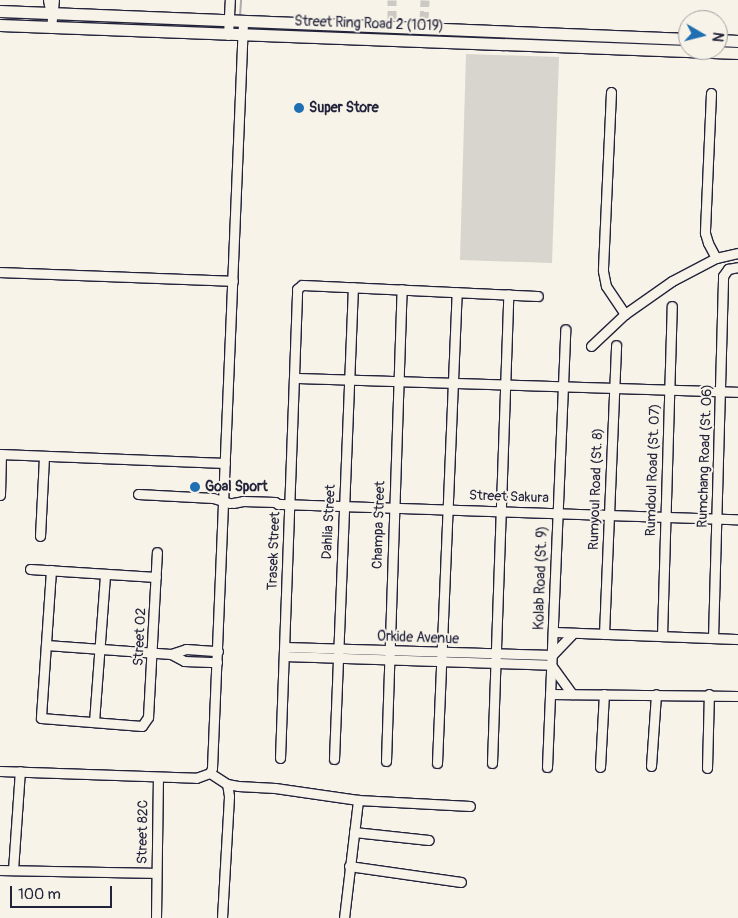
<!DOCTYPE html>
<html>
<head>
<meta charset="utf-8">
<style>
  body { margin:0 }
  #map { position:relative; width:738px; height:918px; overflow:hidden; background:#f7f3e8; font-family:Pangolin,sans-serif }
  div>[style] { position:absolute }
  .green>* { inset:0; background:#d8d5cf }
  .stream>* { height:2px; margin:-1px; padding:0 1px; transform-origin:1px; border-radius:1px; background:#aeabad }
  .minor-tunnel>* { height:9px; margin-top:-4.5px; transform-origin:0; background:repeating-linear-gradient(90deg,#ccc9c5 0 9px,transparent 0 13.5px) }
  .roads { filter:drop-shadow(1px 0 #22223b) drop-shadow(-1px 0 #22223b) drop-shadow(0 1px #22223b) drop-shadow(0 -1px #22223b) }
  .minor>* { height:9px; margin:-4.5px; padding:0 4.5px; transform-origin:4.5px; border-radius:4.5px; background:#f7f3e8 }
  .major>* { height:11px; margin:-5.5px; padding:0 5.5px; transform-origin:5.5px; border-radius:5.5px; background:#f7f3e8 }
  .dots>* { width:14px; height:14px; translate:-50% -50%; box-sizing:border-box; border:2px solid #f7f3e8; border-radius:50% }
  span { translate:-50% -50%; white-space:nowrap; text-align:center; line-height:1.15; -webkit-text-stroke:4px #f7f3e8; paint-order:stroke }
  .street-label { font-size:14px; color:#22223b }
  .poi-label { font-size:14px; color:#22223b; font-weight:700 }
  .left { translate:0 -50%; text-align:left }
  .north { position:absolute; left:678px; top:10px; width:50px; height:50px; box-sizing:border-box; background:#f7f3e8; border:1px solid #a29fa3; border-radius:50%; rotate:98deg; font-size:14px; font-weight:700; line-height:20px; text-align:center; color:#22223b }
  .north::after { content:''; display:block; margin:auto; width:18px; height:22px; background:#1f6fb2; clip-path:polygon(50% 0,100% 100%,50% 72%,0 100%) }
  .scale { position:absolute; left:10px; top:886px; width:102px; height:22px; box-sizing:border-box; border:2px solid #22223b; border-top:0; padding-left:6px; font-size:15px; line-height:18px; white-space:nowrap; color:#22223b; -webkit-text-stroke:4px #f7f3e8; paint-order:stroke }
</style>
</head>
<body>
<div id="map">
  <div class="green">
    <i style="clip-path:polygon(466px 54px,559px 57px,552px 263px,460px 260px)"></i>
  </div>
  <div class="stream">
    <i style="left:240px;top:16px;width:16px;rotate:-86deg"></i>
  </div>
  <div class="minor-tunnel">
    <i style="left:392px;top:19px;width:19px;rotate:-90deg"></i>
    <i style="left:424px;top:20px;width:20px;rotate:-87deg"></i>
  </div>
  <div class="roads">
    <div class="minor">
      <i style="left:48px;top:0;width:14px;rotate:78deg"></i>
      <i style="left:51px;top:28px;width:28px;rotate:-84deg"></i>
      <i style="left:228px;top:35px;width:35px;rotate:-87deg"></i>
      <i style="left:611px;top:92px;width:179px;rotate:92.6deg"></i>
      <i style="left:603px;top:271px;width:15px;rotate:79deg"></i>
      <i style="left:606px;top:286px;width:34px;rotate:56deg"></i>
      <i style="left:711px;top:93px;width:140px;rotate:92.5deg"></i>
      <i style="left:705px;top:233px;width:10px;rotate:73deg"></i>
      <i style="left:708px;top:243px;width:17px;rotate:62deg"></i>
      <i style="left:0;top:272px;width:233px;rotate:2.2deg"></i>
      <i style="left:591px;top:346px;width:47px;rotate:-43.3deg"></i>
      <i style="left:625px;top:314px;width:57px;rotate:-35.1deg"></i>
      <i style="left:672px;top:281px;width:50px;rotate:-27.6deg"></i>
      <i style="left:716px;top:258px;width:23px;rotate:-13deg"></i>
      <i style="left:294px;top:378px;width:444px;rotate:1.8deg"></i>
      <i style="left:0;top:454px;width:225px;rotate:2.3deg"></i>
      <i style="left:138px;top:494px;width:75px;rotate:3.1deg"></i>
      <i style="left:213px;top:498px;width:17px;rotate:17deg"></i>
      <i style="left:0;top:495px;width:41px;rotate:-88.6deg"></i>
      <i style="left:233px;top:503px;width:10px;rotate:-11deg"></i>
      <i style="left:243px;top:501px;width:32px;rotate:2deg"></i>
      <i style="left:275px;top:502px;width:4px;rotate:34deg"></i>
      <i style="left:278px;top:504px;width:460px;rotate:1.9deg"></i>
      <i style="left:40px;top:536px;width:80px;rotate:-87.1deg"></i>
      <i style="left:30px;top:569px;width:126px;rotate:3.6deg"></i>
      <i style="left:51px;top:570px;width:148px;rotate:93.9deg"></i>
      <i style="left:41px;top:718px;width:101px;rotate:4.5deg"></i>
      <i style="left:142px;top:726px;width:11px;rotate:-56deg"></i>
      <i style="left:148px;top:717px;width:165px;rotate:-86.9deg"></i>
      <i style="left:553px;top:632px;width:185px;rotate:2.2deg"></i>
      <i style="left:604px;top:634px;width:289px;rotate:-87.6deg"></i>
      <i style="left:662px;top:636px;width:330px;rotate:-88.3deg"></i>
      <i style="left:713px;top:638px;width:362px;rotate:-88.4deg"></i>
      <i style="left:723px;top:276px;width:9px;rotate:-54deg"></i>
      <i style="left:728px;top:269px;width:10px;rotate:-11deg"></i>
      <i style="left:46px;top:645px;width:125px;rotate:4.1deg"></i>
      <i style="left:171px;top:654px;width:15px;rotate:28deg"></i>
      <i style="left:184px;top:661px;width:33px;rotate:2deg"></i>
      <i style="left:285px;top:647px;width:267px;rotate:1.7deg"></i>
      <i style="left:552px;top:655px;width:30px;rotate:-46deg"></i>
      <i style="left:171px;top:654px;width:16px;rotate:-18deg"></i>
      <i style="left:186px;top:649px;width:32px;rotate:4deg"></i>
      <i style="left:284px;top:656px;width:267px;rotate:1.9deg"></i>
      <i style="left:551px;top:665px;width:36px;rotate:54deg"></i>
      <i style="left:550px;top:694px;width:188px;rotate:0.6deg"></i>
      <i style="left:94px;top:722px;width:148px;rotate:-85.7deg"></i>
      <i style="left:280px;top:758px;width:469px;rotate:-87.9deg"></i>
      <i style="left:297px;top:289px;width:6px;rotate:-39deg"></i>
      <i style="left:302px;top:285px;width:236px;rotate:2.7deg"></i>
      <i style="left:334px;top:759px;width:472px;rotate:-87.7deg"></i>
      <i style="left:386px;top:761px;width:472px;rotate:-88.1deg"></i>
      <i style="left:437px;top:763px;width:471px;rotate:-87.6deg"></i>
      <i style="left:492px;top:763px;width:469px;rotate:-88deg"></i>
      <i style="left:651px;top:766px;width:72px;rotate:-86deg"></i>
      <i style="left:547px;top:767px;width:438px;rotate:-87.6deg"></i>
      <i style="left:600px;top:767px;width:73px;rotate:-86.9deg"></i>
      <i style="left:707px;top:768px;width:74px;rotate:-88.5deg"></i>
      <i style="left:0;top:771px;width:196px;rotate:2deg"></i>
      <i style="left:196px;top:778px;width:15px;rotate:-20deg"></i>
      <i style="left:210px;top:773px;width:5px;rotate:-68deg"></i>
      <i style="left:212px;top:768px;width:747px;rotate:-87.62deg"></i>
      <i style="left:210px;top:773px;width:20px;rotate:33deg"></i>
      <i style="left:227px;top:784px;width:11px;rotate:10deg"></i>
      <i style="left:238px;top:786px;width:37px;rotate:3deg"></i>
      <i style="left:275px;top:788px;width:84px;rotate:8.2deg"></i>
      <i style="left:358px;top:800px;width:112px;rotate:3.1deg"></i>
      <i style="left:354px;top:832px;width:75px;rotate:6.1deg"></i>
      <i style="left:349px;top:866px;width:113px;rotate:8.1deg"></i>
      <i style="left:0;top:870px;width:156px;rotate:1.1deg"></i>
      <i style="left:13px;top:870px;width:99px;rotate:-86deg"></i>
      <i style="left:156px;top:918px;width:141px;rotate:-89.2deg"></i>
      <i style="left:222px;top:918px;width:122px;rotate:-86.7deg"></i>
      <i style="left:229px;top:796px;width:12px;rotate:-99deg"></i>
      <i style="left:344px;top:918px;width:119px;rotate:-83.2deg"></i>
    </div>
    <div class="major">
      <i style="left:0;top:11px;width:689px;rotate:2.33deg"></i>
      <i style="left:0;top:25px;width:739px;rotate:2.17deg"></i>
      <i style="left:718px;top:40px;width:20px;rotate:3deg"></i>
    </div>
  </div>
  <div class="dots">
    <i style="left:299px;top:108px;background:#1f6fb2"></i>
    <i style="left:195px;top:487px;background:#1f6fb2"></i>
  </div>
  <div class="street-label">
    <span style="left:369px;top:24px;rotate:2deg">Street Ring Road 2 (1019)</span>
    <span style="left:705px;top:456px;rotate:-88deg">Rumchang Road (St. 06)</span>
    <span style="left:653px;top:470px;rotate:-88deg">Rumdoul Road (St. 07)</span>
    <span style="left:596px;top:489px;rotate:-88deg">Rumyoul Road (St. 8)</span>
    <span style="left:509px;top:497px;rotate:2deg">Street Sakura</span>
    <span style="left:329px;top:522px;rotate:-87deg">Dahlia Street</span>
    <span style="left:379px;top:525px;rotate:-88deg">Champa Street</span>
    <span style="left:274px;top:551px;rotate:-88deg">Trasek Street</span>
    <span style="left:541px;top:578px;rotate:-88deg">Kolab Road (St. 9)</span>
    <span style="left:140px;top:637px;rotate:-87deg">Street 02</span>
    <span style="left:418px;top:638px;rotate:2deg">Orkide Avenue</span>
    <span style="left:143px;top:832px;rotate:-89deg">Street 82C</span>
  </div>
  <div class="poi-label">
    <span class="left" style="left:309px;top:108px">Super Store</span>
    <span class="left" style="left:205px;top:487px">Goal Sport</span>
  </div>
  <div class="north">N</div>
  <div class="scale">100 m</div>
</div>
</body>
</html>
